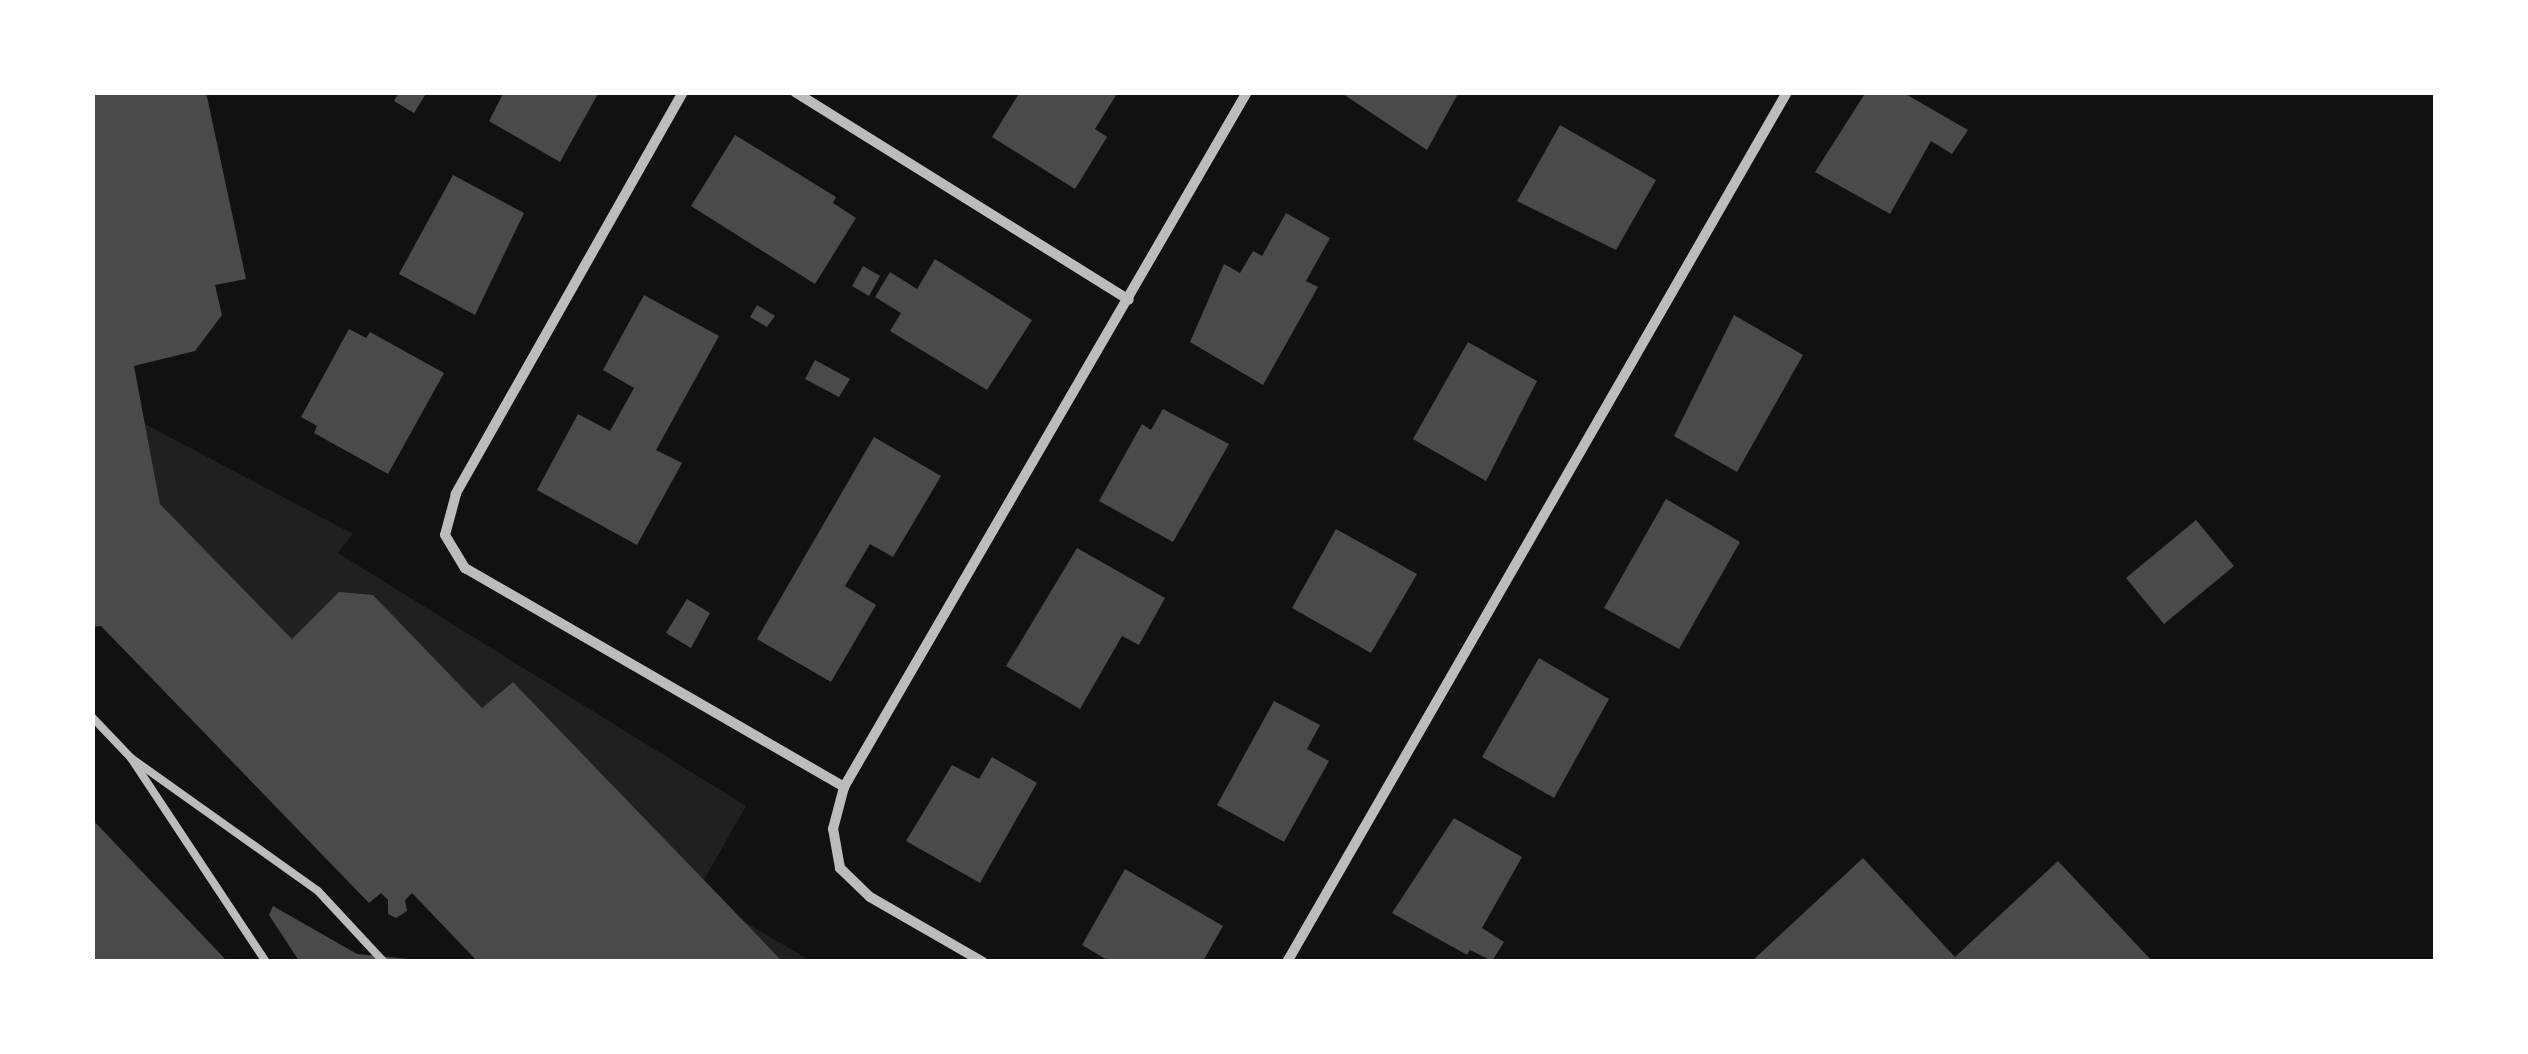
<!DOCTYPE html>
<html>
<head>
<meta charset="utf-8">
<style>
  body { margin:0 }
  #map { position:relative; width:2528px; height:1054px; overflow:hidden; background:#111; font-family:"Source Sans 3",sans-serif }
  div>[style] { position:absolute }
  .green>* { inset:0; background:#202020 }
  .building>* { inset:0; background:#4a4a4a }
  .service>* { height:8px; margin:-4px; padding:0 4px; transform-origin:4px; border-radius:4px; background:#bcbcbc }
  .minor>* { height:10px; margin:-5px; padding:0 5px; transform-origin:5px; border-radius:5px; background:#bcbcbc }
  span { translate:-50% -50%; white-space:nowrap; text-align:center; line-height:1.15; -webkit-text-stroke:8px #fff; paint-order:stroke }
  .frame { position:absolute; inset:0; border:95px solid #fff; pointer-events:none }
</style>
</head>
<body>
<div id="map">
  <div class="green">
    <i style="clip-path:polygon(145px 424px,353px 534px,338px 553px,746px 806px,704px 880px,514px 683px,482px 708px,373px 595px,292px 639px,160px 504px)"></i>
    <i style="clip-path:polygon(743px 921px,811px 961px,782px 961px)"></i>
  </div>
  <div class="building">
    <i style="clip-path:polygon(92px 92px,206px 92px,246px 279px,215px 285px,222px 315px,195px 351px,134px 366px,160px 504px,292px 639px,339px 592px,373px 595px,482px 708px,513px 682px,782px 961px,477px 961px,412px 893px,405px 900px,407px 911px,396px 918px,388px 914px,388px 900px,381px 893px,369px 903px,101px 626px,92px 627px)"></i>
    <i style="clip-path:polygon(399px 92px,427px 92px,414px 113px,394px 101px)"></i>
    <i style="clip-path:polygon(504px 92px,599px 92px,560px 162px,489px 121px)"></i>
    <i style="clip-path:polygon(1020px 92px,1118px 92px,1095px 129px,1107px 137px,1075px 189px,992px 137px)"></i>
    <i style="clip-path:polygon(1340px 92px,1459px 92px,1427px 150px)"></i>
    <i style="clip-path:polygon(1866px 92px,1902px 92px,1968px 130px,1952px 154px,1931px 141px,1890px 214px,1815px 172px)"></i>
    <i style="clip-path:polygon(1560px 125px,1656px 180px,1616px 250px,1517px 201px)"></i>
    <i style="clip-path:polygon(735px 135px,836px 197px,833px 203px,856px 218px,815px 284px,691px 206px)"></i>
    <i style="clip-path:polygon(453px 175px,524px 213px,475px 315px,399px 274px)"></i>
    <i style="clip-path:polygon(1286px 213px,1330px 238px,1306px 281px,1318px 287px,1263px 385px,1190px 342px,1224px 264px,1240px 273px,1253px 251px,1262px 256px)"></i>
    <i style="clip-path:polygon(935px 259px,1032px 320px,987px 390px,890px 331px,901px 313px,875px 297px,890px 272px,917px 289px)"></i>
    <i style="clip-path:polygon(863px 266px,880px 276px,869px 296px,852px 286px)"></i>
    <i style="clip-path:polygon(644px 295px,719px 336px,656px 450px,682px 463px,637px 545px,537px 490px,578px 414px,610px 431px,634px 388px,603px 370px)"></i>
    <i style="clip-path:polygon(757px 305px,775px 316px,767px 327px,750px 317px)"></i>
    <i style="clip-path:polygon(1734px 315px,1803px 355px,1737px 472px,1674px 436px)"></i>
    <i style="clip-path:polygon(349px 329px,366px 338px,370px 332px,444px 373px,388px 474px,314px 433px,317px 426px,301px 417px)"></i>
    <i style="clip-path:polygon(1468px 342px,1537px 381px,1486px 481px,1413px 439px)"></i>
    <i style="clip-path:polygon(815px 360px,850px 379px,839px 397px,805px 379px)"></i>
    <i style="clip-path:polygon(1163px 409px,1229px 444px,1173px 542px,1099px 501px,1142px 424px,1151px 430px)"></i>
    <i style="clip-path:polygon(874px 437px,941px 476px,893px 557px,870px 544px,845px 586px,876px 605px,831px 682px,757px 639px)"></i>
    <i style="clip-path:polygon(1666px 499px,1740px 542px,1679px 649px,1604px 608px)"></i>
    <i style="clip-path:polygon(2196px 520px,2234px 566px,2164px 624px,2126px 578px)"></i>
    <i style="clip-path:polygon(1336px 529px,1417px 574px,1371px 653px,1292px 608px)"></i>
    <i style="clip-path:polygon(1077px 548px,1165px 598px,1139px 645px,1122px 636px,1080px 709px,1006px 666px)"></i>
    <i style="clip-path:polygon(687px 599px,710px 613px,691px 648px,666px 633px)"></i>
    <i style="clip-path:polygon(1539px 658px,1609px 699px,1554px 798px,1482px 757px)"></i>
    <i style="clip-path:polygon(1274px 701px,1320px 725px,1307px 749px,1329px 761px,1284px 842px,1217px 805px)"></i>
    <i style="clip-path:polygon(992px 757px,1037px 783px,980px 883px,906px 841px,952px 765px,979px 779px)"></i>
    <i style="clip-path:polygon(1454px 818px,1522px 857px,1482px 928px,1504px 942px,1492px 961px,1470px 950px,1467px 955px,1392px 913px)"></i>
    <i style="clip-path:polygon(92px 819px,227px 961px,92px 961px)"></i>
    <i style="clip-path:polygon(1863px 858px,1955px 957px,2058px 861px,2152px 961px,1752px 961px)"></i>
    <i style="clip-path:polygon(1125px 869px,1223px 926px,1203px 961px,1109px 961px,1082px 945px)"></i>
    <i style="clip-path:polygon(273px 906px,357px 954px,429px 961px,299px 961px,269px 915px)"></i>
  </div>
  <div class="service">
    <i style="left:92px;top:717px;width:57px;rotate:46.4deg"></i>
    <i style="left:131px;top:758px;width:245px;rotate:56.5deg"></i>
    <i style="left:131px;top:758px;width:229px;rotate:35.4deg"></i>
    <i style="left:318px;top:891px;width:97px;rotate:47.1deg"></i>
  </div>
  <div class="minor">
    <i style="left:683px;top:92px;width:462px;rotate:119.5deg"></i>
    <i style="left:456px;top:494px;width:42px;rotate:105deg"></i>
    <i style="left:445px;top:535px;width:39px;rotate:59deg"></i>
    <i style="left:465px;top:568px;width:438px;rotate:30deg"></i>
    <i style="left:795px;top:92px;width:393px;rotate:31.9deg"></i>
    <i style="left:983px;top:962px;width:130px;rotate:-150.1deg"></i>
    <i style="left:870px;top:897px;width:42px;rotate:-136deg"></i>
    <i style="left:840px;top:868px;width:40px;rotate:-100deg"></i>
    <i style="left:833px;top:829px;width:43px;rotate:-75.3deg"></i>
    <i style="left:844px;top:787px;width:803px;rotate:-59.89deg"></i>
    <i style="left:1287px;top:962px;width:1003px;rotate:-60.11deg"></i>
  </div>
  <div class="frame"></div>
</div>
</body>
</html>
